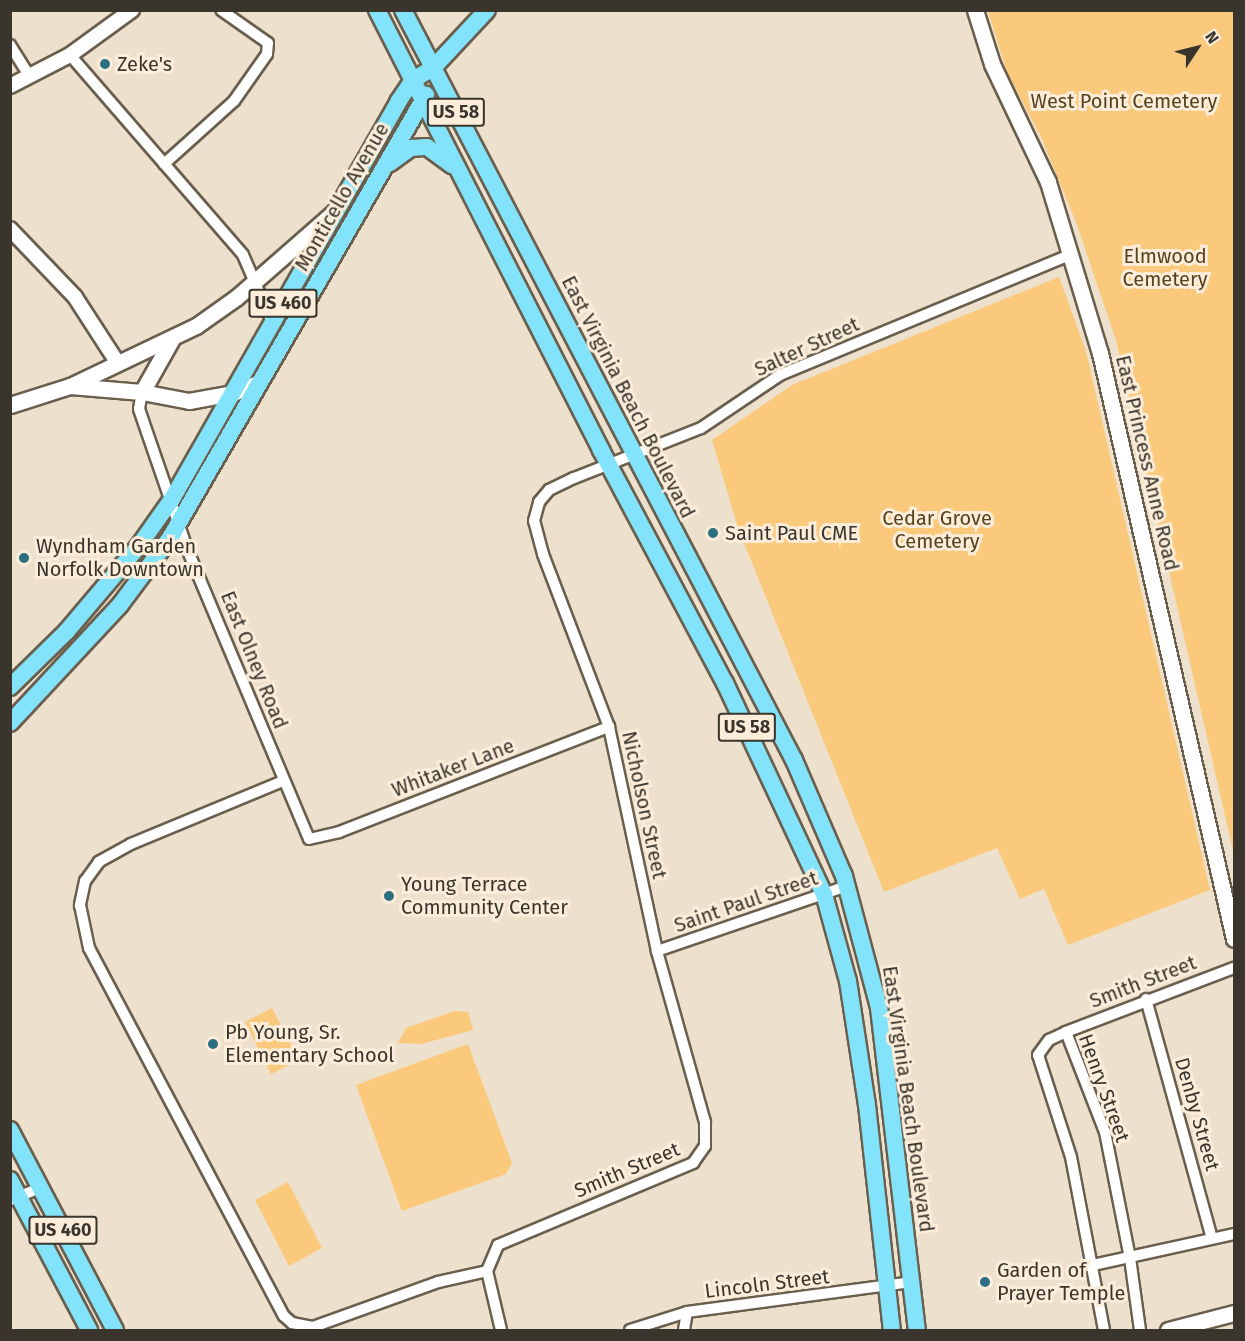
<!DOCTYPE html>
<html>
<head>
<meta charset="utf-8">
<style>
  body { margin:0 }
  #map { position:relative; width:1245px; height:1341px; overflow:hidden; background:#ede0cc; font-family:"Fira Sans",sans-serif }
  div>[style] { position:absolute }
  .green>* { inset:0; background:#fac97c }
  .roads { filter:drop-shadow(2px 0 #6a5e4d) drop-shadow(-2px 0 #6a5e4d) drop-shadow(0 2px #6a5e4d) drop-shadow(0 -2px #6a5e4d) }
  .minor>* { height:10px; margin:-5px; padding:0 5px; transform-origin:5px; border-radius:5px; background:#fff }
  .tertiary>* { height:14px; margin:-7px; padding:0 7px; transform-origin:7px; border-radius:7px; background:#fff }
  .secondary>* { height:15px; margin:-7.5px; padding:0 7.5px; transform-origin:7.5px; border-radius:7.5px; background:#fff }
  .primary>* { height:16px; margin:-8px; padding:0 8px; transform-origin:8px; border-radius:8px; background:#82e3fa }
  .dots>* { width:16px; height:16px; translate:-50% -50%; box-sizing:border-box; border:3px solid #fbedda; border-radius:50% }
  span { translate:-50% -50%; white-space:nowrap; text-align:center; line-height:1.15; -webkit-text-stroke:6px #fbedda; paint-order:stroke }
  .shield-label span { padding:2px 4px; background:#fbedda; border:2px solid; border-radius:4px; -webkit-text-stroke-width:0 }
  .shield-label { font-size:18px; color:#39342c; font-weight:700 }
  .poi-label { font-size:20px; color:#39342c }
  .left { translate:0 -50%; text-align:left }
  .park-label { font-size:20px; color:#58421d }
  .street-label { font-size:20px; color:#39342c }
  .frame { position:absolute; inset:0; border:12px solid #39342c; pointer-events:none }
  .north { position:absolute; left:1167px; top:18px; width:60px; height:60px; -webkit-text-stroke:4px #fbedda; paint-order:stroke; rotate:55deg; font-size:16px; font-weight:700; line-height:24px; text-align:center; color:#39342c }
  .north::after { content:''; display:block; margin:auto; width:21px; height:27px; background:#39342c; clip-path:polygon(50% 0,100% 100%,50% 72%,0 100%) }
</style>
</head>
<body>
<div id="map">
  <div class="green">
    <i style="clip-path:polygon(988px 11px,1234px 11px,1234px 855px,1116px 340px,1077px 225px,1042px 139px,1007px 72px)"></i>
    <i style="clip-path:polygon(1059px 277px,1086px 351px,1210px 890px,1068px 945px,1044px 889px,1020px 899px,997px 848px,884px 892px,738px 528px,712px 440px,792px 385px)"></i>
    <i style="clip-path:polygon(272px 1008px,299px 1060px,271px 1074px,245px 1022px)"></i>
    <i style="clip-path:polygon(455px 1011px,468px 1012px,473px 1030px,421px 1044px,398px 1043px,406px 1028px)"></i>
    <i style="clip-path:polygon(468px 1044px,512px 1163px,506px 1174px,402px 1211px,356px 1085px)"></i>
    <i style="clip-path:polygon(288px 1182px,322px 1248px,289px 1266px,255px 1200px)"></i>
  </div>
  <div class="roads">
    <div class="minor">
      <i style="left:10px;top:45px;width:36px;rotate:58deg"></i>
      <i style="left:70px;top:55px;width:264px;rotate:49.1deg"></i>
      <i style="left:243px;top:255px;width:73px;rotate:66.6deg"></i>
      <i style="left:164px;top:164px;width:94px;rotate:-42deg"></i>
      <i style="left:234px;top:101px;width:57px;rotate:-54.9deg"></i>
      <i style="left:267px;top:54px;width:11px;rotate:-85deg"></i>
      <i style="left:268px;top:43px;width:57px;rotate:-144.9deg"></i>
      <i style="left:142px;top:392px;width:17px;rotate:100deg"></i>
      <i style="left:139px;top:409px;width:150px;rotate:71deg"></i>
      <i style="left:188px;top:551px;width:312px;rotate:67.2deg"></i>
      <i style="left:309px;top:839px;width:31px;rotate:-13deg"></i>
      <i style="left:339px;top:832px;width:290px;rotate:-21.3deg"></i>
      <i style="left:283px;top:781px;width:165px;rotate:157.5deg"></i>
      <i style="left:131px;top:844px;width:37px;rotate:151deg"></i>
      <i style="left:99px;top:862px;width:24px;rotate:126deg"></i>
      <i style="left:85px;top:881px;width:25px;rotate:102deg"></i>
      <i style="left:80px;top:905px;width:44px;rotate:78.2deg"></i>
      <i style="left:89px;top:948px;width:416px;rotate:62.1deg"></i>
      <i style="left:284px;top:1316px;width:11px;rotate:41deg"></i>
      <i style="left:292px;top:1323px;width:21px;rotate:11deg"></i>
      <i style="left:313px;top:1327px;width:133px;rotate:-19.8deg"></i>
      <i style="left:438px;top:1282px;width:50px;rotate:-12.7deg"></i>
      <i style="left:657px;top:951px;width:201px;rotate:-18.9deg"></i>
      <i style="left:1146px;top:999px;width:248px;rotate:74.6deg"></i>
      <i style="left:1066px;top:1032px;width:107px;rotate:68.7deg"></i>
      <i style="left:1105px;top:1132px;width:128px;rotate:78.8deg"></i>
      <i style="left:1130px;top:1258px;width:73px;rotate:82.1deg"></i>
      <i style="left:10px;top:1200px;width:32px;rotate:-22deg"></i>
      <i style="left:1093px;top:1265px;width:144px;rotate:-12.4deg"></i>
      <i style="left:501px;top:1330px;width:61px;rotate:-103.3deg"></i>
      <i style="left:487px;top:1271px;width:28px;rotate:-67deg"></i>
      <i style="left:498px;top:1245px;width:212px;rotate:-22.8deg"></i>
      <i style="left:693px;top:1163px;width:21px;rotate:-55deg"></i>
      <i style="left:705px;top:1146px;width:24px;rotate:-90deg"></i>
      <i style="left:705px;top:1122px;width:178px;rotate:-105.7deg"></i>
      <i style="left:657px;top:951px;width:229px;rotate:-102.1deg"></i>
      <i style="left:609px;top:727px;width:185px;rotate:-110.9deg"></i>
      <i style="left:543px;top:554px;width:34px;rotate:-105deg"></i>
      <i style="left:534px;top:521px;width:20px;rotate:-75deg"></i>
      <i style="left:539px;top:502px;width:16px;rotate:-50deg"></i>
      <i style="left:549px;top:490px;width:28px;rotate:-26deg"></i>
      <i style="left:574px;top:478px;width:136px;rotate:-21.5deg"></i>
      <i style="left:701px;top:428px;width:95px;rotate:-33.9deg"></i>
      <i style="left:780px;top:375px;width:312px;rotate:-22.5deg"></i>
      <i style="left:630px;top:1330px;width:60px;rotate:-17.5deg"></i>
      <i style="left:687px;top:1312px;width:226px;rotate:-7.6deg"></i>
      <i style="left:684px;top:1330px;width:18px;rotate:-81deg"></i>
      <i style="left:1104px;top:1330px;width:176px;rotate:-100.8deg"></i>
      <i style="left:1071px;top:1157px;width:107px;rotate:-107.9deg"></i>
      <i style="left:1038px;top:1055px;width:19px;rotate:-54deg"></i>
      <i style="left:1049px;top:1040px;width:19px;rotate:-25deg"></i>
      <i style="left:1066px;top:1032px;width:180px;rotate:-20.9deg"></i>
    </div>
    <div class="tertiary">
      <i style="left:10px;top:86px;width:68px;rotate:-27.3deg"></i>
      <i style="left:70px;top:55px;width:77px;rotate:-36deg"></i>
      <i style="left:10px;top:229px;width:94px;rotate:46.3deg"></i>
      <i style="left:75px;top:297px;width:77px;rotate:57.1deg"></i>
    </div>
    <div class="secondary">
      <i style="left:975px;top:10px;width:57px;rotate:72.5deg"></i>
      <i style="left:992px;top:64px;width:131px;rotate:64.6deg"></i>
      <i style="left:1048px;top:182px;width:179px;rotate:73.1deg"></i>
      <i style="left:1100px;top:353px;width:601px;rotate:77.12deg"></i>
      <i style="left:70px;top:386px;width:72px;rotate:4.8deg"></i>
      <i style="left:142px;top:392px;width:48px;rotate:10.8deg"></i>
      <i style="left:189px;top:401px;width:45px;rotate:-10.3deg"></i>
      <i style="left:233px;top:393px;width:27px;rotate:-22deg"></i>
      <i style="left:142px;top:392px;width:61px;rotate:-60.5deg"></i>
      <i style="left:10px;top:405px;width:63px;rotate:-17.6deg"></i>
      <i style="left:70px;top:386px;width:140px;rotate:-25.5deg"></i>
      <i style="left:196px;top:326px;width:50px;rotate:-35.3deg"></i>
      <i style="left:237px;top:297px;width:128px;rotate:-41.2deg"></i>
      <i style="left:1168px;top:1330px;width:68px;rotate:-14.4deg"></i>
    </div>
    <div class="primary">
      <i style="left:377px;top:10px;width:494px;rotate:63deg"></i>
      <i style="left:601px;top:450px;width:264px;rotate:62deg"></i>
      <i style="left:725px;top:683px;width:233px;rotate:64.9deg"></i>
      <i style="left:824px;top:894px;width:90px;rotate:74.6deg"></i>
      <i style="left:848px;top:981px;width:125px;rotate:81.3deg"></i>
      <i style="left:867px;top:1105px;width:226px;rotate:83.7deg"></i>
      <i style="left:403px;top:10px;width:846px;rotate:62.47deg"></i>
      <i style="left:794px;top:760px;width:126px;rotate:66.7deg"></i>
      <i style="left:844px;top:876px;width:137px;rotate:75.1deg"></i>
      <i style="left:879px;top:1008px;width:324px;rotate:83.3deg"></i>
      <i style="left:390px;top:163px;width:26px;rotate:-36deg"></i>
      <i style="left:411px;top:148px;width:16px;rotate:-4deg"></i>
      <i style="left:427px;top:147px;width:31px;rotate:36deg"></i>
      <i style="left:10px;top:687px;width:80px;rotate:-44.5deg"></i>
      <i style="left:67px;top:631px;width:110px;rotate:-49.8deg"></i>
      <i style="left:138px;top:547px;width:59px;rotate:-54.7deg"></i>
      <i style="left:172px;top:499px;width:457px;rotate:-60.3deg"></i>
      <i style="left:398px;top:102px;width:27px;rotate:-56deg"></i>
      <i style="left:413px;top:80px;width:23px;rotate:-31deg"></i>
      <i style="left:433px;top:68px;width:79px;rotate:-47deg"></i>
      <i style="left:10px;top:723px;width:161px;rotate:-47deg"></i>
      <i style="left:120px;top:605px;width:84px;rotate:-53.3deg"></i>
      <i style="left:170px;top:538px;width:512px;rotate:-59.98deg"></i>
      <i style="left:10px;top:1130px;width:226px;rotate:62.3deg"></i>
      <i style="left:10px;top:1180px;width:170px;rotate:62.2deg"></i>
    </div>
  </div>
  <div class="dots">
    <i style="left:105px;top:64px;background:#2c6f81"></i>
    <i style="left:713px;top:533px;background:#2c6f81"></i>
    <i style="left:24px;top:558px;background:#2c6f81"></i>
    <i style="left:389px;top:896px;background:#2c6f81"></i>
    <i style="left:213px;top:1044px;background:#2c6f81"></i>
    <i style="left:985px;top:1282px;background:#2c6f81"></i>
  </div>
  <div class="shield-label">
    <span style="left:456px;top:112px">US 58</span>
    <span style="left:283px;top:303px">US 460</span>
    <span style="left:747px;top:727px">US 58</span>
    <span style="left:63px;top:1230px">US 460</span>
  </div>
  <div class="poi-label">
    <span class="left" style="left:117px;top:64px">Zeke's</span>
    <span class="left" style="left:725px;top:533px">Saint Paul CME</span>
    <span class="left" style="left:36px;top:558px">Wyndham Garden<br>Norfolk Downtown</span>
    <span class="left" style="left:401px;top:896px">Young Terrace<br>Community Center</span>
    <span class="left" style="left:225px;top:1044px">Pb Young, Sr.<br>Elementary School</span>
    <span class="left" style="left:997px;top:1282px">Garden of<br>Prayer Temple</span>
  </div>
  <div class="park-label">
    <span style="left:1124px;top:101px">West Point Cemetery</span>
    <span style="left:1165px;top:268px">Elmwood<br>Cemetery</span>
    <span style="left:937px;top:530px">Cedar Grove<br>Cemetery</span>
  </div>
  <div class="street-label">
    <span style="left:342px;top:197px;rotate:-60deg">Monticello Avenue</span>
    <span style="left:807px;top:347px;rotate:-25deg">Salter Street</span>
    <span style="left:628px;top:397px;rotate:63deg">East Virginia Beach Boulevard</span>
    <span style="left:1147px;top:463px;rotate:77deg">East Princess Anne Road</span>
    <span style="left:254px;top:660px;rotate:68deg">East Olney Road</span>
    <span style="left:453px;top:768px;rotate:-21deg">Whitaker Lane</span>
    <span style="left:644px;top:805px;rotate:78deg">Nicholson Street</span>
    <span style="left:746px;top:902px;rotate:-19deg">Saint Paul Street</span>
    <span style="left:1143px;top:982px;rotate:-21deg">Smith Street</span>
    <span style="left:1104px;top:1088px;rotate:70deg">Henry Street</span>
    <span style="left:908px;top:1099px;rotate:82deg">East Virginia Beach Boulevard</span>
    <span style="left:1197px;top:1114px;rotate:74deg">Denby Street</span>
    <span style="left:627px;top:1170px;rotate:-23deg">Smith Street</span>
    <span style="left:767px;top:1284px;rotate:-7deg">Lincoln Street</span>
  </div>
  <div class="frame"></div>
  <div class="north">N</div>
</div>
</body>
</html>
